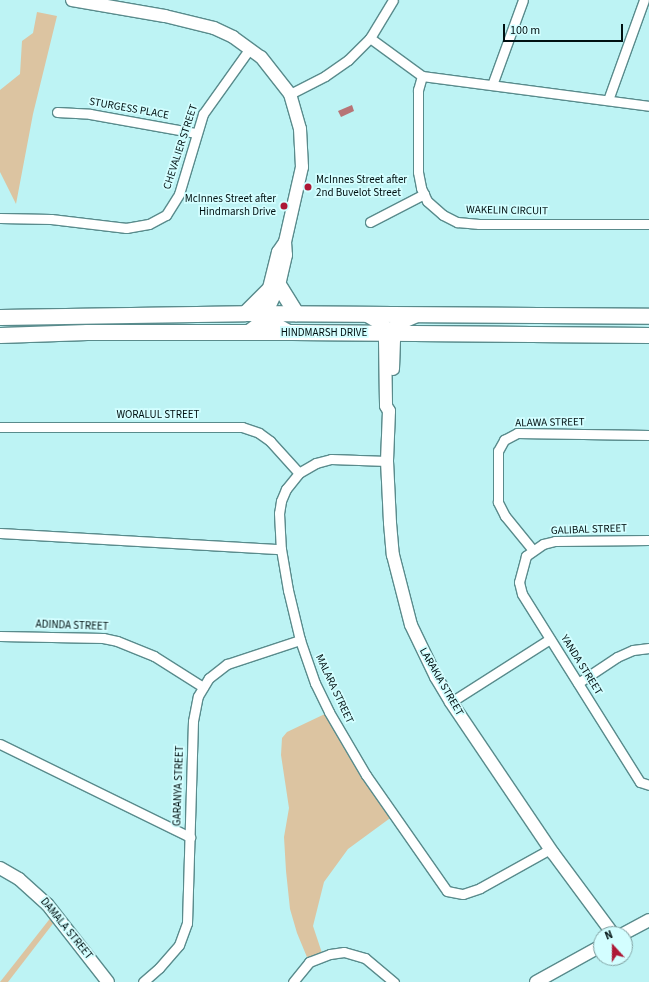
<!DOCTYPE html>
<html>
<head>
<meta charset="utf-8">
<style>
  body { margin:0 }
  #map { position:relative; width:649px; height:982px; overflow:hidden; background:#bdf3f4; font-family:"Source Sans 3",sans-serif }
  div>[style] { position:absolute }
  .green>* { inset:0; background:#dcc4a1 }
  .water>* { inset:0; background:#b77476 }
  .roads { filter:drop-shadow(1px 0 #598b8c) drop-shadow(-1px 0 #598b8c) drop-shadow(0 1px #598b8c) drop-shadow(0 -1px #598b8c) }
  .minor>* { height:9px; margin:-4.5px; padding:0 4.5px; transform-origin:4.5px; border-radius:4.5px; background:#fff }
  .tertiary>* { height:12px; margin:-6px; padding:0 6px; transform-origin:6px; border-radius:6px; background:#fff }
  .primary>* { height:15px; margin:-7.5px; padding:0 7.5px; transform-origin:7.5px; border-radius:7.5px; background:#fff }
  .dots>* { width:11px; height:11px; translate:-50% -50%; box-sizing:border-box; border:2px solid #d3feff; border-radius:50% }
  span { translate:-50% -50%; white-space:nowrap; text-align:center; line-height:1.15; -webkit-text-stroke:3.5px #d3feff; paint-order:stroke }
  .street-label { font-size:11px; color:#001011 }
  .poi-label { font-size:11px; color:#001011 }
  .left { translate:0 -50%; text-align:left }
  .right { translate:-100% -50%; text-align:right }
  .north { position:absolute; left:593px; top:926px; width:40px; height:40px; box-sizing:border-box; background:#d3feff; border:1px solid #7f9fa0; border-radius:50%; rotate:339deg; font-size:11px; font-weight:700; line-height:16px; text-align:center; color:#001011 }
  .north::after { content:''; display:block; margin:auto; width:14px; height:18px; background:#ad1836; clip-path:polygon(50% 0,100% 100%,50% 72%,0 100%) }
  .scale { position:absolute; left:503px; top:24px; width:120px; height:18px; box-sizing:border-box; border:2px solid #001011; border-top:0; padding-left:5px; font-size:12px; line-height:14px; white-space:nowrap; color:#001011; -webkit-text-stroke:3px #d3feff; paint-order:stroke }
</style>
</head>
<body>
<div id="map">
  <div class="green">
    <i style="clip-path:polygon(37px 12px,57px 16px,33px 114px,16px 204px,0 172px,0 90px,20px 74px,22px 41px,33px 33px)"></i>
    <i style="clip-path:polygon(329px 712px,393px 816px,348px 849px,324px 882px,313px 926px,323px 956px,309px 962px,297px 933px,290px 909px,286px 871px,284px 837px,289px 808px,281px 755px,282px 738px,287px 732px)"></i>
    <i style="clip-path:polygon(52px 916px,55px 921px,8px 982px,0 982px)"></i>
  </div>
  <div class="water">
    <i style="clip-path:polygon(352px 105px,354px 111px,341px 117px,338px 111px)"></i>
  </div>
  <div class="roads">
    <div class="minor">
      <i style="left:370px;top:38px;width:64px;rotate:36.2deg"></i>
      <i style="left:422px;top:76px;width:229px;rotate:7.5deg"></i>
      <i style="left:422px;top:76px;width:15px;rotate:106deg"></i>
      <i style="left:418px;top:90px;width:82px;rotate:90deg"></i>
      <i style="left:418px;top:172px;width:16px;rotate:79deg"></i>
      <i style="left:421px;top:188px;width:14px;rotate:65deg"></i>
      <i style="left:427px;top:201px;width:21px;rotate:41deg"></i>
      <i style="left:443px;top:215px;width:16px;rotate:27deg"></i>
      <i style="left:457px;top:222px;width:22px;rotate:5deg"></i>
      <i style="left:479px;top:224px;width:170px"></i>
      <i style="left:492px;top:85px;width:90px;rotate:-70deg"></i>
      <i style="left:290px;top:94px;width:39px;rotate:-27deg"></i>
      <i style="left:325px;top:76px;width:28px;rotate:-35deg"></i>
      <i style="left:348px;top:60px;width:31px;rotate:-45deg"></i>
      <i style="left:370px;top:38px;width:44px;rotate:-58.8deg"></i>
      <i style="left:608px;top:100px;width:106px;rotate:-70.2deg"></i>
      <i style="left:57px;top:112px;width:33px;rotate:3deg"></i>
      <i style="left:90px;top:114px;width:108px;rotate:10.2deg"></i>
      <i style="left:0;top:218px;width:51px;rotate:1.1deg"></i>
      <i style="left:51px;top:219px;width:76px;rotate:6.8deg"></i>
      <i style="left:126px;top:228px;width:23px;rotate:-10deg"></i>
      <i style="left:149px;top:224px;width:19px;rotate:-28deg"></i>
      <i style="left:166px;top:215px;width:25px;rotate:-58deg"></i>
      <i style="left:179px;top:194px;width:84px;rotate:-73.3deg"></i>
      <i style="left:203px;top:114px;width:81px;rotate:-54.5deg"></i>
      <i style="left:370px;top:222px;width:61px;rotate:-27.4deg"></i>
      <i style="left:0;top:427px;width:242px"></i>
      <i style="left:242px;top:427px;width:18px;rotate:19deg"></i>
      <i style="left:259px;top:433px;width:14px;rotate:36deg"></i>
      <i style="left:270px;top:441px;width:43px;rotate:47.8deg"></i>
      <i style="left:387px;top:461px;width:56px;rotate:-178deg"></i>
      <i style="left:331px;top:459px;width:16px;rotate:165deg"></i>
      <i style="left:316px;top:463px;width:20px;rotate:150deg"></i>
      <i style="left:299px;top:473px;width:21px;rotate:129deg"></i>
      <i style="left:286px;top:489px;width:13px;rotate:113deg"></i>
      <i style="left:281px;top:501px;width:12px;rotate:99deg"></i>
      <i style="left:279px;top:513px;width:36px;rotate:87deg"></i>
      <i style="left:281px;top:549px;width:42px;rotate:80.3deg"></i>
      <i style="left:288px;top:590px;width:51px;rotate:76.5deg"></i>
      <i style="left:300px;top:640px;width:46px;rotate:70.8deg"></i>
      <i style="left:315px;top:683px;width:32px;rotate:64deg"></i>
      <i style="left:329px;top:712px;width:73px;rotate:59.6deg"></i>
      <i style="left:366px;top:775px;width:141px;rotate:55.1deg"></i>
      <i style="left:447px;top:891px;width:16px;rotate:11deg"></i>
      <i style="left:463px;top:894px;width:18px;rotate:-19deg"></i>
      <i style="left:480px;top:888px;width:80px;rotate:-29.1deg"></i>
      <i style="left:0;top:533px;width:281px;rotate:3.3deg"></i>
      <i style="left:649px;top:540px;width:94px;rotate:179.4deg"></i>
      <i style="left:555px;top:541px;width:12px;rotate:166deg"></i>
      <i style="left:543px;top:544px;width:21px;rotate:145deg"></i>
      <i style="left:526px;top:556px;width:27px;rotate:105deg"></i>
      <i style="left:519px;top:582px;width:12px;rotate:76deg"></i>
      <i style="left:522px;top:594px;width:222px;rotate:57.9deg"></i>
      <i style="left:640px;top:782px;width:9px;rotate:18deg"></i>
      <i style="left:532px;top:549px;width:43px;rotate:-129.3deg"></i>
      <i style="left:505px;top:516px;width:16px;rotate:-117deg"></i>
      <i style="left:498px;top:502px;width:51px;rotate:-90deg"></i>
      <i style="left:498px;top:451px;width:13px;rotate:-61deg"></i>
      <i style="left:504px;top:440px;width:15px;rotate:-28deg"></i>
      <i style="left:517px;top:433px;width:132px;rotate:0.9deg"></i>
      <i style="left:0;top:636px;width:103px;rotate:1.1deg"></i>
      <i style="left:103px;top:638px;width:14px;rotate:12deg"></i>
      <i style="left:117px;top:641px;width:40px;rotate:22deg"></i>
      <i style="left:154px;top:656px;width:58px;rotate:32.3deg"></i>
      <i style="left:578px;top:683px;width:47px;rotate:-33.7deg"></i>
      <i style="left:617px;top:657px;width:17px;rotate:-24deg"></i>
      <i style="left:633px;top:650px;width:16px;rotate:-7deg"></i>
      <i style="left:451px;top:702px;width:117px;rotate:-32.5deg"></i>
      <i style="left:0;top:744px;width:212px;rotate:26.1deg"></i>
      <i style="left:143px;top:982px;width:21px;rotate:-41deg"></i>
      <i style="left:159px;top:968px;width:30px;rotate:-49deg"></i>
      <i style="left:179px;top:945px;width:23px;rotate:-70deg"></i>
      <i style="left:187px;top:923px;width:202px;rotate:-88.3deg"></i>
      <i style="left:193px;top:721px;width:25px;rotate:-79deg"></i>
      <i style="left:198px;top:696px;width:21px;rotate:-59deg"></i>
      <i style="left:209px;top:678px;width:23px;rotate:-38deg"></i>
      <i style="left:227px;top:664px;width:77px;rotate:-18.2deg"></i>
      <i style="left:293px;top:982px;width:26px;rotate:-51deg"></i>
      <i style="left:309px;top:962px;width:22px;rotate:-21deg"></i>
      <i style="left:330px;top:954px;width:14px;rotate:-8deg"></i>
      <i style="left:344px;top:952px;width:22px;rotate:16deg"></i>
      <i style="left:365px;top:958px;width:38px;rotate:40deg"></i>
    </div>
    <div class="tertiary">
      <i style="left:72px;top:0;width:94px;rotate:9.8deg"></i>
      <i style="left:165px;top:16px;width:50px;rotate:13.8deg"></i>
      <i style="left:214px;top:28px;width:21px;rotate:25deg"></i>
      <i style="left:233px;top:37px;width:34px;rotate:36deg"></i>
      <i style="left:261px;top:57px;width:47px;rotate:51.9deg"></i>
      <i style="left:290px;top:94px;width:36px;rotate:74deg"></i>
      <i style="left:300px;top:129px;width:38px;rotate:87deg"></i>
      <i style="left:302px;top:167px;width:77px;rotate:102.8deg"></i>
      <i style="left:285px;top:242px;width:13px;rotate:86deg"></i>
      <i style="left:286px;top:255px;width:32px;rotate:103deg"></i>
      <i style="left:279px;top:286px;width:38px;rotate:115deg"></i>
      <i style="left:263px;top:320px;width:20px;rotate:143deg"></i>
      <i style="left:285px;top:242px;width:12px;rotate:125deg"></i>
      <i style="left:278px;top:252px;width:49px;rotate:104deg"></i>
      <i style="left:266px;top:300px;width:22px;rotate:77deg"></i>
      <i style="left:271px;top:321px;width:21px;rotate:29deg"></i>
      <i style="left:364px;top:314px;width:26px;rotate:31deg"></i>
      <i style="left:386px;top:327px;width:15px;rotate:58deg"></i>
      <i style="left:394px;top:340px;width:29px;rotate:92deg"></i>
      <i style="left:417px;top:316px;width:24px;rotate:156deg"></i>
      <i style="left:395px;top:326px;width:17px;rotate:126deg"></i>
      <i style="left:385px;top:340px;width:66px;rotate:89.1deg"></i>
      <i style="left:386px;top:406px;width:6px;rotate:59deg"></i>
      <i style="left:389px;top:411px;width:50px;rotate:92.3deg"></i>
      <i style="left:387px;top:461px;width:62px;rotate:87.2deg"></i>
      <i style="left:390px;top:523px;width:32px;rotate:85deg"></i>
      <i style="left:393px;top:555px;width:72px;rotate:75.6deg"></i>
      <i style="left:411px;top:625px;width:58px;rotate:64.3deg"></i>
      <i style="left:436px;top:677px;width:29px;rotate:59deg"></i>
      <i style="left:451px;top:702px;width:182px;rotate:56deg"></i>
      <i style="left:553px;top:853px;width:101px;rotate:53.5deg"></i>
      <i style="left:0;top:868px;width:22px;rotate:30deg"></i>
      <i style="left:19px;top:879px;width:38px;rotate:42deg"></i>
      <i style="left:47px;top:904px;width:99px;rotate:52deg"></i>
      <i style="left:623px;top:934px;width:30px;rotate:-28deg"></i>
      <i style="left:536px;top:982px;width:74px;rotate:-29deg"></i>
    </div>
    <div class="primary">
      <i style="left:279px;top:286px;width:32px;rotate:58deg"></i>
      <i style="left:245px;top:313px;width:34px;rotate:-45deg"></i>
      <i style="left:0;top:317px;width:245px;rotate:-0.9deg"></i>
      <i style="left:245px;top:313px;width:404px;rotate:0.4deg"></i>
      <i style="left:0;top:335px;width:87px;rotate:-2deg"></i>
      <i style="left:87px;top:332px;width:205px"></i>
      <i style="left:292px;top:332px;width:357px;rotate:0.5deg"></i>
    </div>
  </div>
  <div class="dots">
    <i style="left:308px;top:187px;background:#ad1836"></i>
    <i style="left:284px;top:206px;background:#ad1836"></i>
  </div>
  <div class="street-label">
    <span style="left:129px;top:109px;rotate:10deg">STURGESS PLACE</span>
    <span style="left:181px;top:147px;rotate:-72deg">CHEVALIER STREET</span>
    <span style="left:507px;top:211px;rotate:1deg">WAKELIN CIRCUIT</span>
    <span style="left:324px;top:333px">HINDMARSH DRIVE</span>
    <span style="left:158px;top:415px">WORALUL STREET</span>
    <span style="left:550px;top:423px;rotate:-1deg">ALAWA STREET</span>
    <span style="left:589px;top:530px;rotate:-2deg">GALIBAL STREET</span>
    <span style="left:72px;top:626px;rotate:2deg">ADINDA STREET</span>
    <span style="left:581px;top:665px;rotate:58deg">YANDA STREET</span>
    <span style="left:441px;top:682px;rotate:60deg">LARAKIA STREET</span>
    <span style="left:334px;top:689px;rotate:65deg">MALARA STREET</span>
    <span style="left:179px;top:786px;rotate:-88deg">GARANYA STREET</span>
    <span style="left:66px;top:929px;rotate:51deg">DAMALA STREET</span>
  </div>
  <div class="poi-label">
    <span class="left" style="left:316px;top:187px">McInnes Street after<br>2nd Buvelot Street</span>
    <span class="right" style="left:276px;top:206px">McInnes Street after<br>Hindmarsh Drive</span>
  </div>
  <div class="north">N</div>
  <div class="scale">100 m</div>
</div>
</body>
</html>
